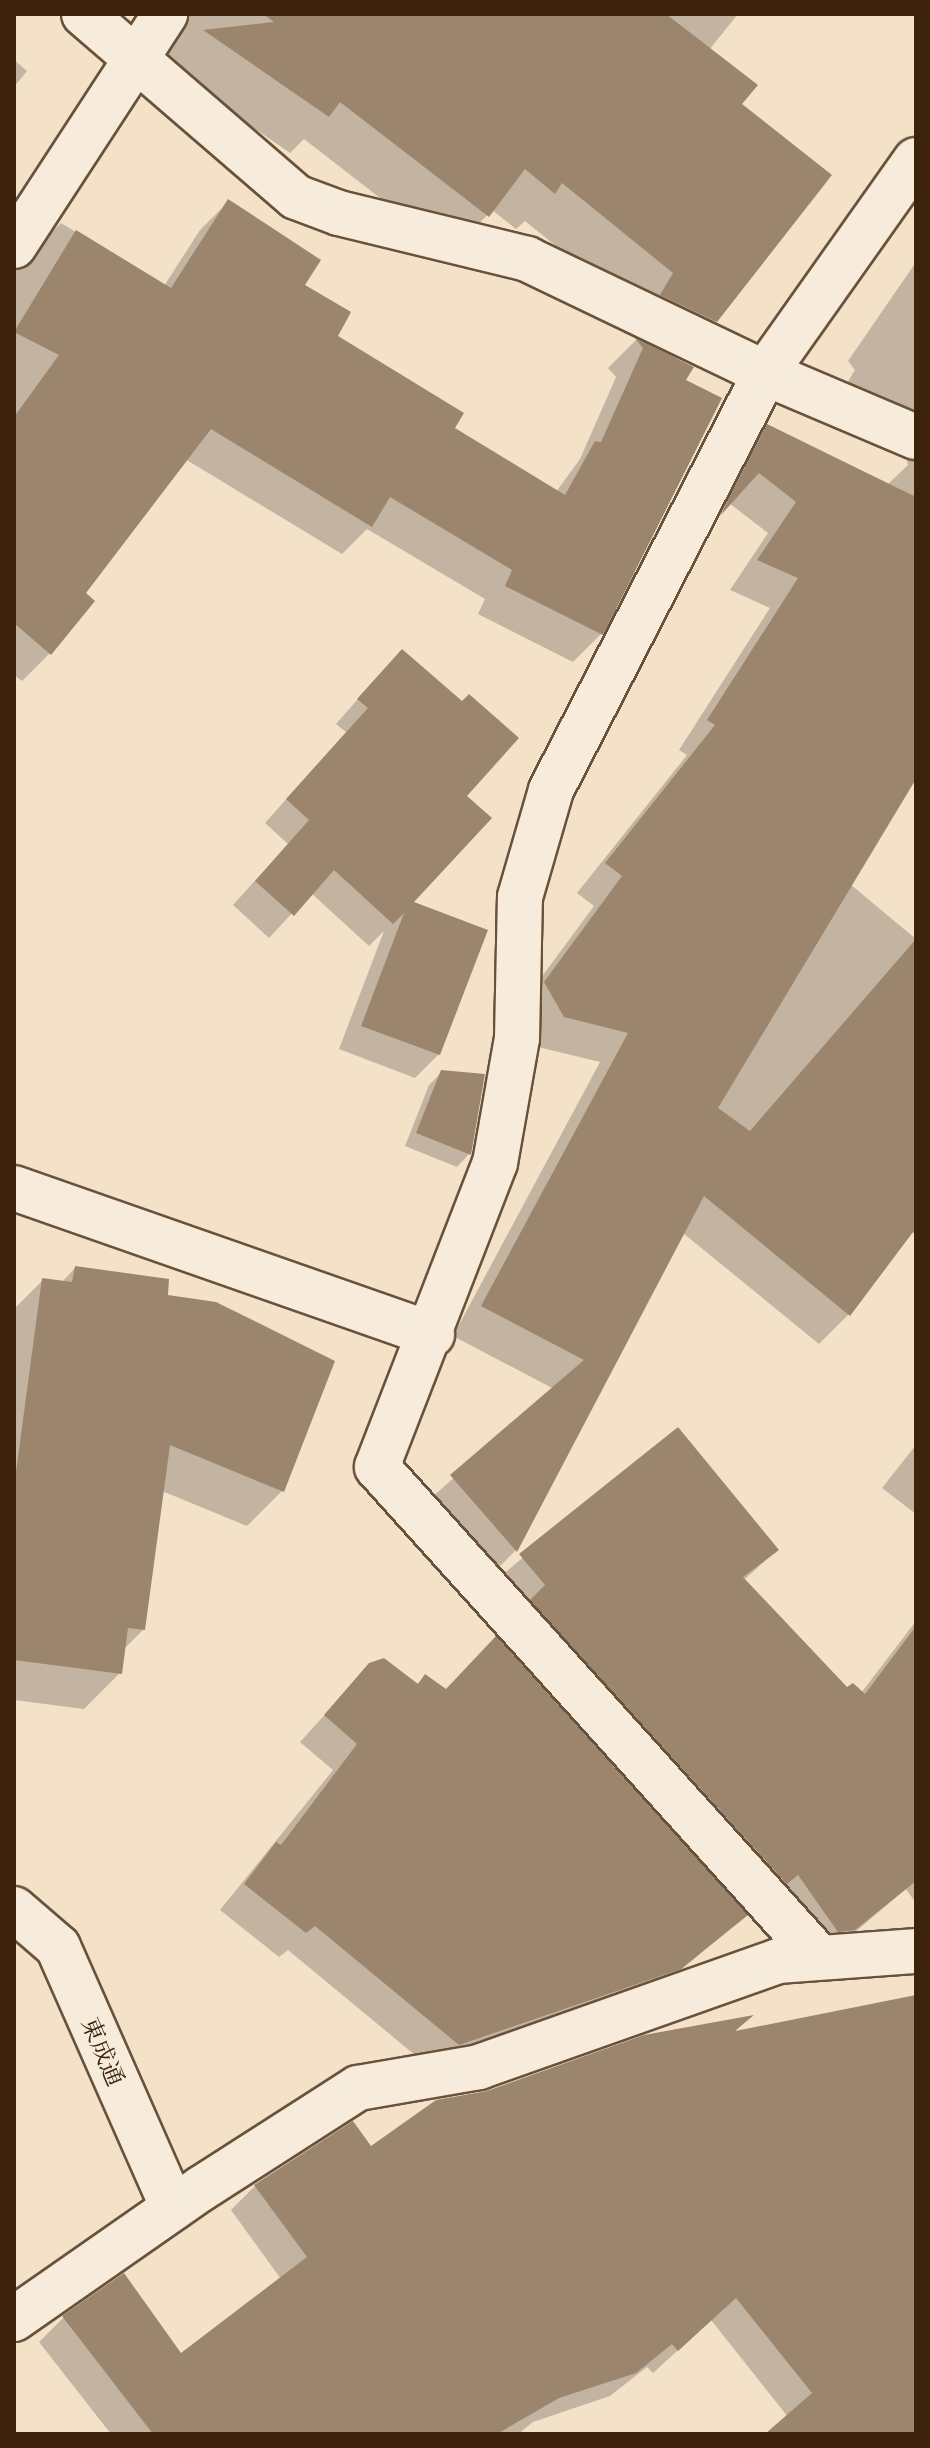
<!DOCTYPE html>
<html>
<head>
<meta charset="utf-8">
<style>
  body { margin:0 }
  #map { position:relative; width:930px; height:2448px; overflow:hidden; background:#f3e2c8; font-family:"IM FELL French Canon","Noto Serif JP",serif }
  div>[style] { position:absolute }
  .shadow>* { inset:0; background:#0003 }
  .building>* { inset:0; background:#9b856d }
  .roads { filter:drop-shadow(2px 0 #6a513a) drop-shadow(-2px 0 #6a513a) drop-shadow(0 2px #6a513a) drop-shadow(0 -2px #6a513a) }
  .street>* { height:44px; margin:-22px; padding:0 22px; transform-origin:22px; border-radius:22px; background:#f7ecdb }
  span { translate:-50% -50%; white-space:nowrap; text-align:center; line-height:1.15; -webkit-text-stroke:6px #f7ecdb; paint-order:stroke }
  .street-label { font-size:24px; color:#3c210b }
  .frame { position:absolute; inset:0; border:16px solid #3c210b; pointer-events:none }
</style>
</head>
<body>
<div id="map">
  <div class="shadow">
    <i style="clip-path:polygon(132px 14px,738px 14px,709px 50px,740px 104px,715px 321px,676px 360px,683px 381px,601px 634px,573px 662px,478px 614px,485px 599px,367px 529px,342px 554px,185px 459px,83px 593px,50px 653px,22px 681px,14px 675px,14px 270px,61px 223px,164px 286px,200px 230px,228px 202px,302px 286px,335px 337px,452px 429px,556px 492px,580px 459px,616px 377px,608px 368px,637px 339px,624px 333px,637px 311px,525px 221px,516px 229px,492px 210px,451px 253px,304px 139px,290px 153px,212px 99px,157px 108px,140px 22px)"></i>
    <i style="clip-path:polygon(14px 60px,27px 71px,14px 87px)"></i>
    <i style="clip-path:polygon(916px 262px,916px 775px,850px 884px,916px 939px,916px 1236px,911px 1231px,849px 1314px,819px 1344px,683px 1233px,515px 1551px,486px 1580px,422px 1506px,554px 1389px,453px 1336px,600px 1062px,534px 1046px,515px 1013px,594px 906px,577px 893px,687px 755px,679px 750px,770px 608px,730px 590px,768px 533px,729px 503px,696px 537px,738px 456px,767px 426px,887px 485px,908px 465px,905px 452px,844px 388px,855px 370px,848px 361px)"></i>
    <i style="clip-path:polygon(379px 675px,464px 796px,410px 903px,439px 1054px,415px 1078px,339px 1049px,384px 931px,369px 946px,311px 893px,269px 938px,233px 905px,288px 844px,265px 823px,346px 732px,336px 724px)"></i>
    <i style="clip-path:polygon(442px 1072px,483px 1076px,469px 1154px,457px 1167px,405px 1146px,429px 1085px)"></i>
    <i style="clip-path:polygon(75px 1268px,166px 1297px,283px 1490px,247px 1526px,162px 1491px,143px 1630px,123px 1650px,120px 1673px,84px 1709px,14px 1700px,14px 1309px,43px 1280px,61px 1283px)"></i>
    <i style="clip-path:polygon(678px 1430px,777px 1550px,743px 1581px,847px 1690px,861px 1693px,916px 1621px,916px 1903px,906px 1889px,829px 1954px,496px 1580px)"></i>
    <i style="clip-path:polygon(916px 1445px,916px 1514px,882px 1488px)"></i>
    <i style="clip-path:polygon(370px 1665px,416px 1685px,425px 1677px,745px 1915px,653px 1994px,433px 2070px,288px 1950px,279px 1957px,220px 1910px,333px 1770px,300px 1742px)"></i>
    <i style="clip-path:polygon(916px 1997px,916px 2434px,773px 2434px,788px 2417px,711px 2320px,653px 2373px,647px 2367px,610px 2396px,533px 2422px,518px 2434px,111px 2434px,39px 2342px,63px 2318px,123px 2276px,181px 2356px,281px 2279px,231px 2210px,255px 2186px,353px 2124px,371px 2149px,488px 2093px,748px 2018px,733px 2033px)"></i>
  </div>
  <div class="building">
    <i style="clip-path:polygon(263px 14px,666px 14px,758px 85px,742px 104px,832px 175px,717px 322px,660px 295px,673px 273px,562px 183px,555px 194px,525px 169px,489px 217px,340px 102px,329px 117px,203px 30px,274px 22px)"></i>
    <i style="clip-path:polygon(228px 199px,321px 260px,305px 285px,351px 312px,338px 336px,464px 413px,455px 428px,565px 495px,595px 441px,601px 442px,643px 348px,635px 338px,694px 367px,686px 380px,722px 398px,603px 635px,505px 586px,512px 570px,390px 497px,372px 527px,211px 429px,86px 593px,95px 601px,51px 655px,14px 623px,14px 417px,59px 355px,14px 332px,76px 230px,171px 288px)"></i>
    <i style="clip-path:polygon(767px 424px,916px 497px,916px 779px,718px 1108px,750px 1131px,916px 939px,916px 1228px,850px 1316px,704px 1196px,517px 1552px,450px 1475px,584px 1360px,481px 1306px,628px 1033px,564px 1017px,544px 982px,622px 876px,605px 863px,715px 725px,707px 720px,798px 578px,757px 560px,796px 502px,759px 473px,720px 516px)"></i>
    <i style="clip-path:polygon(402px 649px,462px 701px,469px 694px,519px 738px,467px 796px,492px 818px,414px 902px,488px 930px,440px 1055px,361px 1026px,404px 913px,393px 924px,334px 870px,294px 916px,255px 881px,309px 820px,286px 799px,368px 708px,357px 699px)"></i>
    <i style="clip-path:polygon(441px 1070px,485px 1074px,471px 1155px,416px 1133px)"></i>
    <i style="clip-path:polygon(75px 1266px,169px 1279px,168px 1295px,216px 1302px,335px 1361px,284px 1492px,170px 1445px,145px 1630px,128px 1628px,122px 1674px,14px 1660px,14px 1487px,42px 1278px,72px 1282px)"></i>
    <i style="clip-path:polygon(678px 1427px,779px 1550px,743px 1577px,847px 1687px,853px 1683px,865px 1694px,916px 1626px,916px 1881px,855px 1930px,838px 1932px,798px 1875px,787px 1884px,530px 1600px,545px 1585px,519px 1554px)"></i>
    <i style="clip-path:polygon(496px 1636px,748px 1915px,681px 1969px,459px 2045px,315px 1926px,306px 1933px,244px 1884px,276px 1842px,281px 1845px,357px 1744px,324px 1715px,369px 1663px,384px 1658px,418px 1684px,425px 1674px,446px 1689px)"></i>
    <i style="clip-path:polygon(916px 1995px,916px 2434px,765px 2434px,812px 2393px,736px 2298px,678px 2351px,672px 2344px,636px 2373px,559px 2398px,497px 2434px,153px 2434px,62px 2316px,124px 2273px,181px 2353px,307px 2257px,254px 2185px,353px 2121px,371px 2146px,436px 2100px,487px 2091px,644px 2035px,754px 2015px,735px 2031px)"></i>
  </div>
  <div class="roads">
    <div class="street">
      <i style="left:84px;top:14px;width:280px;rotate:40.8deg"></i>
      <i style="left:296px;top:197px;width:46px;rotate:20.4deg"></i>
      <i style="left:339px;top:213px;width:194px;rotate:13.7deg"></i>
      <i style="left:527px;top:259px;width:264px;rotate:25.6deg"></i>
      <i style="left:765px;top:373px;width:164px;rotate:23deg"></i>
      <i style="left:14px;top:246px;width:277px;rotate:-56.9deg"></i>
      <i style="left:14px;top:1188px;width:443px;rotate:19.3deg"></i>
      <i style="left:14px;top:1909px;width:58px;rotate:40.8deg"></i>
      <i style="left:58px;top:1947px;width:285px;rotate:66.2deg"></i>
      <i style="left:817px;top:1955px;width:657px;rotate:-132.04deg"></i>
      <i style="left:377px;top:1467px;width:326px;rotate:-68.8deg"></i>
      <i style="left:495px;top:1163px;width:127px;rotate:-80deg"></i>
      <i style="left:517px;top:1038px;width:141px;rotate:-88.8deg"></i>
      <i style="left:520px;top:897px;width:111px;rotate:-73.8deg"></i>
      <i style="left:551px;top:790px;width:469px;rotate:-62.8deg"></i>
      <i style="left:765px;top:373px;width:261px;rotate:-54.7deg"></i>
      <i style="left:14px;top:2319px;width:229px;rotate:-34.9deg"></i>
      <i style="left:202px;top:2188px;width:185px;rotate:-32.7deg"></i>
      <i style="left:358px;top:2088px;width:123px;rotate:-9.8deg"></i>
      <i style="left:479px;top:2067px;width:318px;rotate:-19.5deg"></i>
      <i style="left:779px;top:1961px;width:137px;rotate:-4.2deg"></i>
    </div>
  </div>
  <div class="street-label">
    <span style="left:102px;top:2052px;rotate:67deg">東成通</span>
  </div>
  <div class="frame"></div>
</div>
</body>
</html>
